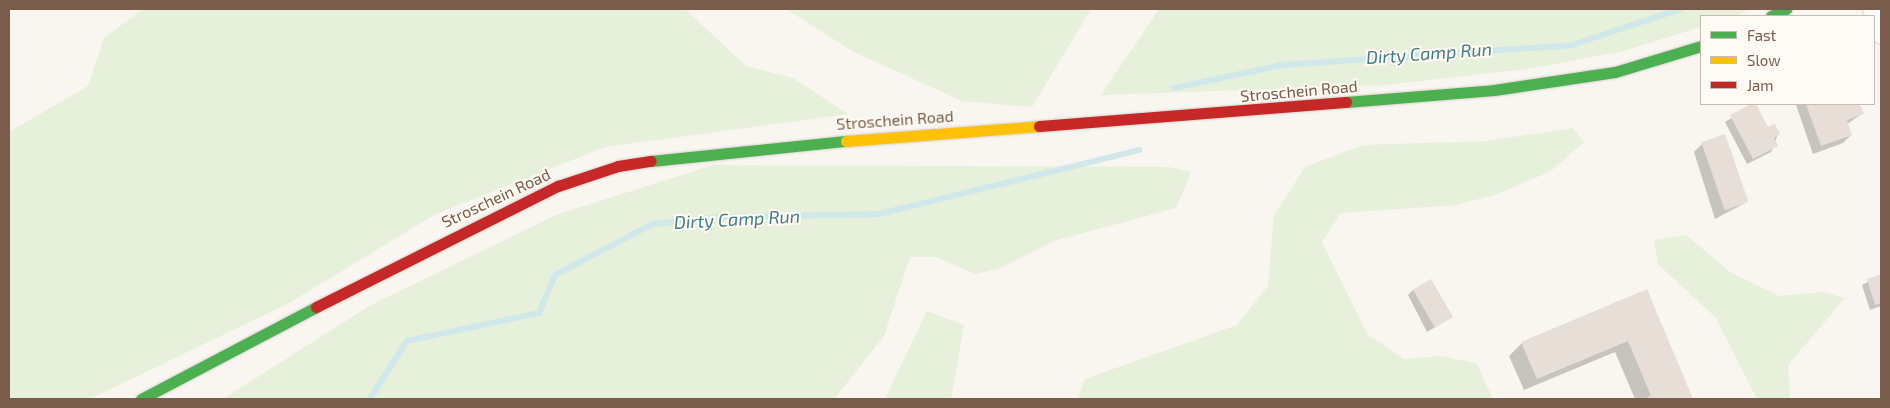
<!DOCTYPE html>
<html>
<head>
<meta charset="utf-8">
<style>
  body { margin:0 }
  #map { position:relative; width:1890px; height:408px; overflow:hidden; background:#f9f5f0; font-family:"Exo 2",sans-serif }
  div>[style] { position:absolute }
  .green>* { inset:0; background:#e7f0db }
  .shadow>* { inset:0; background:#0003 }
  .stream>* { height:5.5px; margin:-2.75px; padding:0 2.75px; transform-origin:2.75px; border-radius:2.75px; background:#d0e8ea }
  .building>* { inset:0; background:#e6ded7; transform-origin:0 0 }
  .roads { filter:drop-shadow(0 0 1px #d7d1cb) drop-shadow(0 0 1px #d7d1cb) }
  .street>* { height:16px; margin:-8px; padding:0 8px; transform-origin:8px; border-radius:8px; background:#fefefd }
  .fast>* { height:11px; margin:-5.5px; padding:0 5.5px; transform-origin:5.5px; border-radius:5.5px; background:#4caf50 }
  .slow>* { height:11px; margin:-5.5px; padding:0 5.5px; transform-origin:5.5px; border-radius:5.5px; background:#ffc107 }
  .jam>* { height:11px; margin:-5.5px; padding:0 5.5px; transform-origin:5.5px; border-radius:5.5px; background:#c62828 }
  span { translate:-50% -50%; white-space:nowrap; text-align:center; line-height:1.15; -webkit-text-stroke:4px #fffaf3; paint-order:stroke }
  .street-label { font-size:16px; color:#7a5c4d }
  .water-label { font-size:18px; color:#437c86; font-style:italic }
  .frame { position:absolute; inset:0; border:10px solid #7a5c4d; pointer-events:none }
  .legend { position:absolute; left:1700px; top:15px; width:175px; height:90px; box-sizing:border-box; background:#fffaf3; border:1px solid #cabbb1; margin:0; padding:6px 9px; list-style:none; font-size:15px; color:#7a5c4d }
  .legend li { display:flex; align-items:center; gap:10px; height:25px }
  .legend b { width:25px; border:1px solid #cabbb1 }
</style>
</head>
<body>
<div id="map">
  <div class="green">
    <i style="clip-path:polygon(143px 9px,685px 9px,746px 66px,793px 78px,848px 114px,605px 147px,436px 214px,289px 303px,90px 399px,9px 399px,9px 132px,88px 86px,104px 38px)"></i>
    <i style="clip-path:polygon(786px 9px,1091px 9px,1032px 107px,962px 101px,854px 52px)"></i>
    <i style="clip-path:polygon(1159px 9px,1750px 9px,1736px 16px,1701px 16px,1701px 27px,1623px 51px,1534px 68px,1386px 85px,1101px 95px)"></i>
    <i style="clip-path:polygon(1573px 128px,1584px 142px,1551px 171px,1498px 194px,1456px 205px,1341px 213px,1322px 242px,1367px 334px,1404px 359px,1442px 356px,1477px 364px,1493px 399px,1078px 399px,1085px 379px,1237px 325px,1268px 286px,1274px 216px,1305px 167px,1363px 145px,1485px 141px)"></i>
    <i style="clip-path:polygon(713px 165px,1169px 167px,1191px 172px,1176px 208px,1054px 241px,998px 269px,975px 274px,936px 257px,910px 257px,884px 336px,834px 399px,223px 399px,371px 305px,556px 215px)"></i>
    <i style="clip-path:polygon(1686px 235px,1730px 272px,1779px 296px,1822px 292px,1845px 298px,1788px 365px,1790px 399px,1757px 399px,1716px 318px,1658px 264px,1654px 240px)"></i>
    <i style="clip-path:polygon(927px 311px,964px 325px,951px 399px,885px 399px)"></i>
  </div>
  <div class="shadow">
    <i style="clip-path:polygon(1755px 104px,1768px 129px,1778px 134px,1771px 152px,1747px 164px,1725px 122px)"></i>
    <i style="clip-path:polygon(1859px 104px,1862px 114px,1847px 124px,1851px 135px,1843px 143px,1813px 154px,1796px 105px)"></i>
    <i style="clip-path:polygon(1702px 144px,1747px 202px,1715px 219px,1694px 152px)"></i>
    <i style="clip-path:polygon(1881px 275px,1881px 306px,1870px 310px,1862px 285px)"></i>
    <i style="clip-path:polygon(1413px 290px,1452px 317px,1427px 332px,1408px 295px)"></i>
    <i style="clip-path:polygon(1646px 291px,1692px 399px,1635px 399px,1615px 352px,1524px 390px,1509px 356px,1522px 343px)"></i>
  </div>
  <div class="stream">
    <i style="left:1174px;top:88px;width:110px;rotate:-12deg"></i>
    <i style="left:1282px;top:65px;width:291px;rotate:-3.9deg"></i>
    <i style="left:1572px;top:45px;width:115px;rotate:-18.3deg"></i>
    <i style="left:370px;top:399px;width:69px;rotate:-57.5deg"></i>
    <i style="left:407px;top:341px;width:135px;rotate:-12deg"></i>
    <i style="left:539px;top:313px;width:41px;rotate:-67.2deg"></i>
    <i style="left:555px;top:275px;width:110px;rotate:-27.5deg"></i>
    <i style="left:653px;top:224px;width:67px;rotate:-6deg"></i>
    <i style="left:720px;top:217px;width:159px;rotate:-1.1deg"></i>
    <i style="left:879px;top:214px;width:268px;rotate:-13.8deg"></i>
  </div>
  <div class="building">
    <i style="clip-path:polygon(1751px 104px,1756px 104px,1768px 127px,1775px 124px,1780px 134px,1774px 138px,1778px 146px,1753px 159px,1730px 115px)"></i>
    <i style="clip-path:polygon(1806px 104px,1860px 104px,1864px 114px,1847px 120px,1852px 135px,1821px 146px)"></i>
    <i style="left:1725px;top:134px;width:72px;height:25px;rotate:71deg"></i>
    <i style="clip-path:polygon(1881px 274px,1881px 303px,1875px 305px,1867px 279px)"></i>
    <i style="left:1431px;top:279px;width:44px;height:21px;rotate:60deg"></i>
    <i style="clip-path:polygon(1647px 289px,1693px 399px,1643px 399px,1651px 396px,1628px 341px,1537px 379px,1521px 342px)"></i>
  </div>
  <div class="roads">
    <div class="street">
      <i style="left:1871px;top:9px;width:28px;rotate:69deg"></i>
    </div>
    <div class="fast">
      <i style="left:1771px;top:16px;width:17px;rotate:-25deg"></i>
      <i style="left:1346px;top:102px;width:148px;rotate:-4.6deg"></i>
      <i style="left:1494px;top:90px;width:122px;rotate:-8.5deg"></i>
      <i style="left:1615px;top:72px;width:90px;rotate:-16.8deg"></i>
      <i style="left:651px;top:161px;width:196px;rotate:-5.9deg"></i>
      <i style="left:141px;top:399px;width:198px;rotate:-27.7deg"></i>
    </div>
    <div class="slow">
      <i style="left:846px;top:141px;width:194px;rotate:-4.4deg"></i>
    </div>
    <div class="jam">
      <i style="left:1039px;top:126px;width:308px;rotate:-4.5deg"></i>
      <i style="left:316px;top:307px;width:271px;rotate:-26.6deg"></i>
      <i style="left:558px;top:186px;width:63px;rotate:-18.4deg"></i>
      <i style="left:618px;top:166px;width:33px;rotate:-9deg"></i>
    </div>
  </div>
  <div class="street-label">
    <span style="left:1299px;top:91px;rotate:-5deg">Stroschein Road</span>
    <span style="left:895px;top:120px;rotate:-4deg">Stroschein Road</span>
    <span style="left:496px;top:198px;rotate:-25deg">Stroschein Road</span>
  </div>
  <div class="water-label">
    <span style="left:1429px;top:53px;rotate:-4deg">Dirty Camp Run</span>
    <span style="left:737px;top:219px;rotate:-3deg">Dirty Camp Run</span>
  </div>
  <div class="frame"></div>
  <ul class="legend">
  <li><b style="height:6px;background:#4caf50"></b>Fast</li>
  <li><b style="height:6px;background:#ffc107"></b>Slow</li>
  <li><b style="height:6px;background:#c62828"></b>Jam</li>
  </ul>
</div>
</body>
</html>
